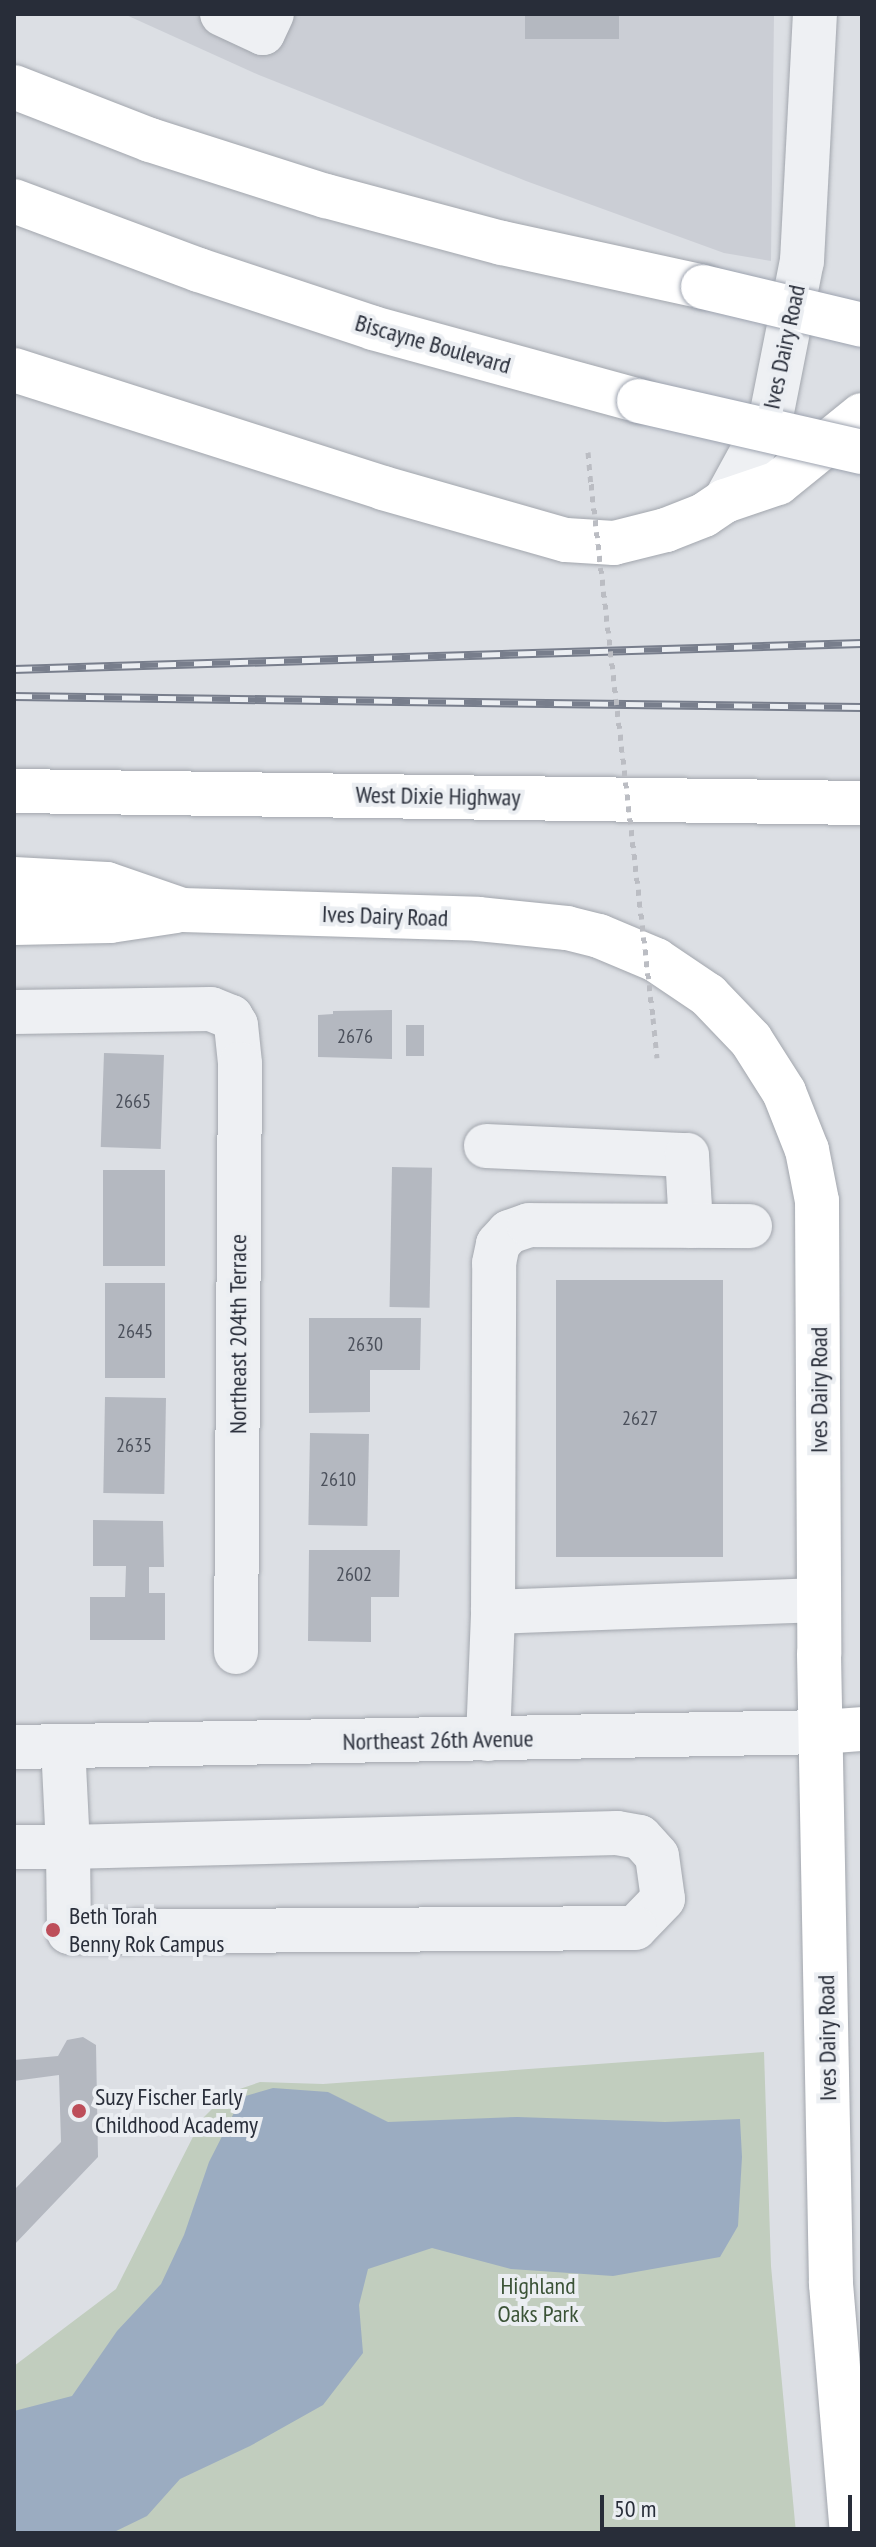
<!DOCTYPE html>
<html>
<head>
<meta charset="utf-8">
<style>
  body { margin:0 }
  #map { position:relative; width:876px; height:2547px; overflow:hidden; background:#dcdfe4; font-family:"PT Sans Narrow",sans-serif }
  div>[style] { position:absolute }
  .built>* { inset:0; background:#cbced5 }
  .green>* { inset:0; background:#c1cdbe }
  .water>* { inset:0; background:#9bacc1 }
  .building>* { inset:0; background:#b4b8c0; transform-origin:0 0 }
  .path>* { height:5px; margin-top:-2.5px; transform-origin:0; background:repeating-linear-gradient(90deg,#bbbdc3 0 6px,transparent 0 12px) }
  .roads { filter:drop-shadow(0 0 2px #a2a6ad) drop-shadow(0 0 2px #a2a6ad) }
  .minor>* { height:44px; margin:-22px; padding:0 22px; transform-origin:22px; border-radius:22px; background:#eef0f3 }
  .major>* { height:44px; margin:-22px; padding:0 22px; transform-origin:22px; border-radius:22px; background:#fff }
  .rail>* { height:9px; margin-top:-4.5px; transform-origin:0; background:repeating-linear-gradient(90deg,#ebeef2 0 18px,#787e8c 0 36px); box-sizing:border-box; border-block:2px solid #787e8c }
  .path-bridge>* { height:5px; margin-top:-2.5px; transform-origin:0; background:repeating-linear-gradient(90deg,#bbbdc3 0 6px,transparent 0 12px) }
  .bridges { filter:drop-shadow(0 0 2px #9da3af) drop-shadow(0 0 2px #9da3af) }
  .major-bridge>* { height:44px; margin:-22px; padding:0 22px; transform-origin:22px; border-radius:22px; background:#fff }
  .dots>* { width:22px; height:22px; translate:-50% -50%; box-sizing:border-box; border:4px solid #ebeef2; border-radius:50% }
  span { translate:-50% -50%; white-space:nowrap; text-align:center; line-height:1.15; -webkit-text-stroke:8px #ebeef2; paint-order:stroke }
  .number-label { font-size:20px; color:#4b505b }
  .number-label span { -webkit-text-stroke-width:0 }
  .street-label { font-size:24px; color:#282d39 }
  .poi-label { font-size:24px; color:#282d39 }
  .left { translate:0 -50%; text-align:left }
  .park-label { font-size:24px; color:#3b5337 }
  .frame { position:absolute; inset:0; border:16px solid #282d39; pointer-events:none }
  .scale { position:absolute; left:600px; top:2495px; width:252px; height:36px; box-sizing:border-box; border:4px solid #282d39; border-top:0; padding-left:10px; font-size:24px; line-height:28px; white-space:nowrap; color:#282d39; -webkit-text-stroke:6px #ebeef2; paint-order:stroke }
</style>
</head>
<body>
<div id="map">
  <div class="built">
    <i style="clip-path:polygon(124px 14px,774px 14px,771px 261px,724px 253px,526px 181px,259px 75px)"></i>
  </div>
  <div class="green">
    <i style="clip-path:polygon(764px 2052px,771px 2266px,796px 2533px,14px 2533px,14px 2366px,116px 2289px,202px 2119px,228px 2093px,260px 2082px,323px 2084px)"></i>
  </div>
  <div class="water">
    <i style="clip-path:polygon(273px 2088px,328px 2092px,388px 2122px,517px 2117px,665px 2122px,740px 2119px,742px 2157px,738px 2226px,720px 2257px,613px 2276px,511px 2269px,432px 2248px,368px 2269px,359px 2305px,363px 2353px,323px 2405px,250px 2446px,180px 2479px,147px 2516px,112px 2533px,14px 2533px,14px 2411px,72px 2396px,117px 2331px,161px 2284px,184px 2235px,209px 2162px,242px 2097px)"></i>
  </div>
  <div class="building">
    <i style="left:525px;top:14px;width:94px;height:25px"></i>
    <i style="clip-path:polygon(392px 1010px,392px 1059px,318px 1057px,318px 1015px,333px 1014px,333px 1011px)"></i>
    <i style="left:406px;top:1025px;width:18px;height:31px"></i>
    <i style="left:104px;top:1053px;width:60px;height:94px;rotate:2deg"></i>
    <i style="left:392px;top:1167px;width:40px;height:140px;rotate:1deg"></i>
    <i style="left:103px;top:1170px;width:62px;height:96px"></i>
    <i style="left:556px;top:1280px;width:167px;height:277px"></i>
    <i style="left:165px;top:1283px;width:95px;height:60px;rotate:90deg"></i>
    <i style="clip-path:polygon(309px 1318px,421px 1318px,420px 1370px,370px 1370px,370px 1412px,309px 1413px)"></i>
    <i style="left:105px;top:1397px;width:61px;height:96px;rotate:1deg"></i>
    <i style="left:310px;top:1433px;width:59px;height:92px;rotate:1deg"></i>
    <i style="clip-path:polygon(93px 1520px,163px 1521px,164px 1567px,149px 1567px,149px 1593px,165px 1593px,165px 1640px,90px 1640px,90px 1597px,125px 1597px,126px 1566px,93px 1566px)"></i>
    <i style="clip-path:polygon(309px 1550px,400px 1550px,399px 1597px,371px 1597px,371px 1642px,308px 1641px)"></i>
    <i style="clip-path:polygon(83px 2037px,96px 2045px,98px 2157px,14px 2245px,14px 2190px,61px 2142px,59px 2075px,14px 2081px,14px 2060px,58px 2056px,67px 2040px)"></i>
  </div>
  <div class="path">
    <i style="left:588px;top:452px;width:32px;rotate:85deg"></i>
    <i style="left:653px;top:1018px;width:40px;rotate:84.3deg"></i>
  </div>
  <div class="roads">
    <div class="minor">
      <i style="left:222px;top:14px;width:45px;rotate:24.9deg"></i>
      <i style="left:263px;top:33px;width:21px;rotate:-65deg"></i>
      <i style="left:725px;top:501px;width:96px;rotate:-61.3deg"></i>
      <i style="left:771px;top:417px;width:159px;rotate:-78.8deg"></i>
      <i style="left:802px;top:261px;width:247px;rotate:-87deg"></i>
      <i style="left:14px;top:1012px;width:197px;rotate:-0.9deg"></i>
      <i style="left:211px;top:1009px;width:22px;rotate:22deg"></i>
      <i style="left:231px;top:1017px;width:9px;rotate:58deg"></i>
      <i style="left:236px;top:1025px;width:39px;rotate:84deg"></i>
      <i style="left:240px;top:1064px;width:588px;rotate:90.39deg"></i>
      <i style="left:486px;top:1146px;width:201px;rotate:2.6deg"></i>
      <i style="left:687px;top:1155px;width:71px;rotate:86.8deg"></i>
      <i style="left:493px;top:1612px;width:326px;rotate:-2.1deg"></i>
      <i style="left:488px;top:1739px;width:127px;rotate:-87.7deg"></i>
      <i style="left:493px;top:1612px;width:349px;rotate:-89.8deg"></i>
      <i style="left:494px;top:1263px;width:19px;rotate:-78deg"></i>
      <i style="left:498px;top:1244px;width:16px;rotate:-47deg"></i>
      <i style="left:509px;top:1232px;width:21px;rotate:-19deg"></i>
      <i style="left:529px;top:1225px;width:221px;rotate:0.3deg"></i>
      <i style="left:14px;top:1747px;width:808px;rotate:-1.06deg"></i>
      <i style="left:14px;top:1847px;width:54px"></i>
      <i style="left:68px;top:1847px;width:549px;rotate:-1.46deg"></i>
      <i style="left:617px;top:1833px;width:23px;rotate:10deg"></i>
      <i style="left:640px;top:1837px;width:25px;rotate:48deg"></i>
      <i style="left:657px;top:1856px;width:43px;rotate:82.1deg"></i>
      <i style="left:663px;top:1899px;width:40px;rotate:134deg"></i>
      <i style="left:635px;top:1928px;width:566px;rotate:179.6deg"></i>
      <i style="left:69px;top:1932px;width:85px;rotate:-90.7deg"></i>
      <i style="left:68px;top:1847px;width:101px;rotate:-92.8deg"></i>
    </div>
    <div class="major">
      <i style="left:14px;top:87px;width:146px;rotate:21.3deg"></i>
      <i style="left:150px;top:140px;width:185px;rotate:17.7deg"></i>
      <i style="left:326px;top:196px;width:182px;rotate:15deg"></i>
      <i style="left:502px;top:243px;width:206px;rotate:12.3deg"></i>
      <i style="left:14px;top:201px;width:197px;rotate:20.5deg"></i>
      <i style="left:199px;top:270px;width:183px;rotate:18.4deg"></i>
      <i style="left:373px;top:328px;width:276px;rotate:15.3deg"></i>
      <i style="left:14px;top:370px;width:387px;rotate:17.7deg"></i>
      <i style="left:383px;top:488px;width:190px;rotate:15.9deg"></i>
      <i style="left:566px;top:540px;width:48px;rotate:3.6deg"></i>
      <i style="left:614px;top:543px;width:54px;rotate:-14deg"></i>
      <i style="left:666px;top:530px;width:41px;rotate:-21.5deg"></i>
      <i style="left:704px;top:515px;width:25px;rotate:-34deg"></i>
      <i style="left:725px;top:501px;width:56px;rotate:-18.8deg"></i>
      <i style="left:778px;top:483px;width:108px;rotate:-39deg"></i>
      <i style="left:14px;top:791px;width:848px;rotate:0.81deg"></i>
      <i style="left:14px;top:879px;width:93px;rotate:3.1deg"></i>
      <i style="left:107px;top:884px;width:79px;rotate:19.1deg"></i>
      <i style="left:182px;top:910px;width:296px;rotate:1.7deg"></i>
      <i style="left:478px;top:919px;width:89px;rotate:5.8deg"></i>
      <i style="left:567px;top:928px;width:33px;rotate:14deg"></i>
      <i style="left:599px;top:936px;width:62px;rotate:22.8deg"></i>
      <i style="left:656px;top:960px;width:63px;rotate:33.9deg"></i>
      <i style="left:708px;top:995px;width:62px;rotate:46.3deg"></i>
      <i style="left:751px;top:1040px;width:62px;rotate:57.6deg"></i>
      <i style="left:784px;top:1092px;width:62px;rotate:68.4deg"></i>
      <i style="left:807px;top:1150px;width:52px;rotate:78.9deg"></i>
      <i style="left:817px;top:1201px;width:453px;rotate:89.7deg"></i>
      <i style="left:819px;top:1654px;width:630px;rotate:88.91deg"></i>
      <i style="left:831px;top:2284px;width:250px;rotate:85.2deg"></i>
      <i style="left:14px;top:923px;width:96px;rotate:-1.2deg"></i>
      <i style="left:110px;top:921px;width:67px;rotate:-8.6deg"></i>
      <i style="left:822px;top:1732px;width:40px;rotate:-4.3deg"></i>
    </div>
  </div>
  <div class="rail">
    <i style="left:14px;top:669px;width:848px;rotate:-1.76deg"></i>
    <i style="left:14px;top:696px;width:848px;rotate:0.74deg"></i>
  </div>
  <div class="path-bridge">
    <i style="left:591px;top:484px;width:538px;rotate:83.38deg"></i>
  </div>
  <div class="bridges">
    <div class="major-bridge">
      <i style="left:703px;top:287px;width:163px;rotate:13.4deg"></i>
      <i style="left:639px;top:401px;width:229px;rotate:12.9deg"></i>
    </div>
  </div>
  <div class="dots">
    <i style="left:53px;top:1930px;background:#bd4e5a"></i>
    <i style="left:79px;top:2111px;background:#bd4e5a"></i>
  </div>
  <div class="number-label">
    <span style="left:355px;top:1036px">2676</span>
    <span style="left:133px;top:1101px">2665</span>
    <span style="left:135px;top:1331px">2645</span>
    <span style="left:365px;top:1344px">2630</span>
    <span style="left:640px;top:1418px">2627</span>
    <span style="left:134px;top:1445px">2635</span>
    <span style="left:338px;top:1479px">2610</span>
    <span style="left:354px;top:1574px">2602</span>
  </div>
  <div class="street-label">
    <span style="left:433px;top:344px;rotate:16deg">Biscayne Boulevard</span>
    <span style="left:784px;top:347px;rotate:-78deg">Ives Dairy Road</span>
    <span style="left:438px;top:796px;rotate:1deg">West Dixie Highway</span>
    <span style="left:385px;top:916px;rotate:2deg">Ives Dairy Road</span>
    <span style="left:238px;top:1334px;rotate:-90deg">Northeast 204th Terrace</span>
    <span style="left:819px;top:1390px;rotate:-90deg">Ives Dairy Road</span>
    <span style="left:438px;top:1740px;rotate:-1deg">Northeast 26th Avenue</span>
    <span style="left:827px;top:2038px;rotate:-91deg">Ives Dairy Road</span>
  </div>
  <div class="poi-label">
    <span class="left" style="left:69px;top:1930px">Beth Torah<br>Benny Rok Campus</span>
    <span class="left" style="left:95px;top:2111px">Suzy Fischer Early<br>Childhood Academy</span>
  </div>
  <div class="park-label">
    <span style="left:538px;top:2300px">Highland<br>Oaks Park</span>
  </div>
  <div class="frame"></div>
  <div class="scale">50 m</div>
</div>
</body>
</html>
